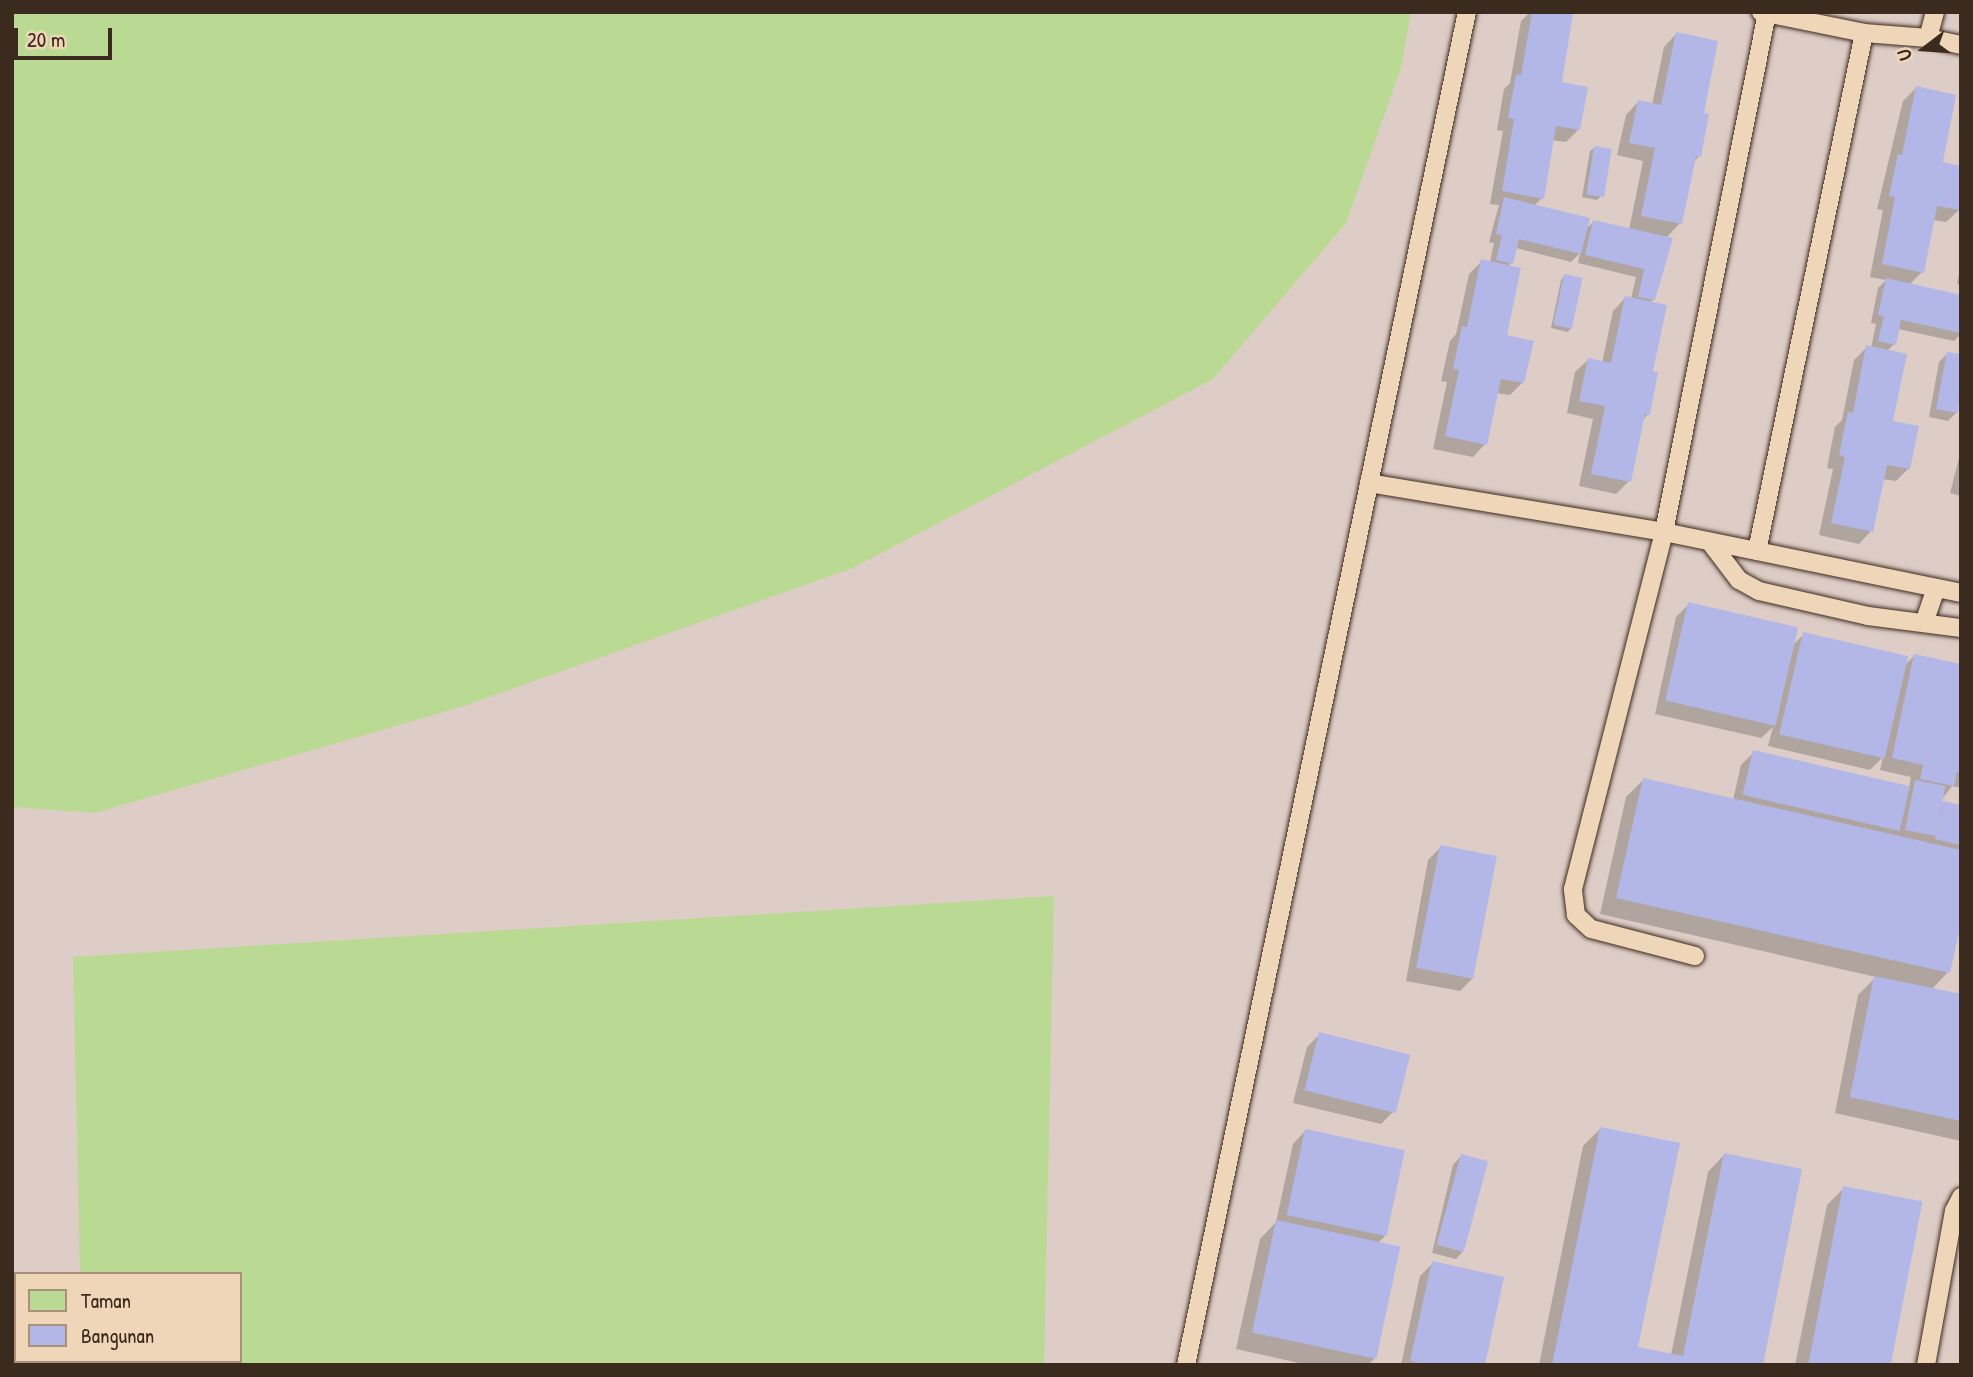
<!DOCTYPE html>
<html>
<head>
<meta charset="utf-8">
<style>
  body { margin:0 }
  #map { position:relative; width:1973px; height:1377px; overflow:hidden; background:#ddcdc6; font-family:"Patrick Hand",sans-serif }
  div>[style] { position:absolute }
  .green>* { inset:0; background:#bada93 }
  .shadow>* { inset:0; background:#0003 }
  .building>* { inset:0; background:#b2b7e8; transform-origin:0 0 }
  .roads { filter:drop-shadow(0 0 2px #3b2a1e) drop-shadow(0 0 2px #3b2a1e) }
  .service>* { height:18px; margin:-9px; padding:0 9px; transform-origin:9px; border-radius:9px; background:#f0d6b8 }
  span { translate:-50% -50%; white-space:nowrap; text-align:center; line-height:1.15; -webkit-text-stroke:6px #f0d6b8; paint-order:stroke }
  .frame { position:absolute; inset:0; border:14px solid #3b2a1e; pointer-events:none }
  .legend { position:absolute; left:14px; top:1272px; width:228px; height:91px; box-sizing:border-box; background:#f0d6b8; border:2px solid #a8917a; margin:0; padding:9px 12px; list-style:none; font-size:21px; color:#3b2a1e }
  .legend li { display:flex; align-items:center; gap:14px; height:35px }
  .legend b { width:35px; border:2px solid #a8917a }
  .north { position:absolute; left:1889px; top:14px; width:70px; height:70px; -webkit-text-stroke:5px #f0d6b8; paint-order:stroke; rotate:253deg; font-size:19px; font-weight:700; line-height:28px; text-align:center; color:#3b2a1e }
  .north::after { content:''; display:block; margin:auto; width:24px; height:32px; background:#3b2a1e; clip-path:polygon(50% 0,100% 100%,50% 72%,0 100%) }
  .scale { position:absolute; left:14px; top:28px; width:98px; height:32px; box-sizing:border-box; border:4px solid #3b2a1e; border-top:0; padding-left:9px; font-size:21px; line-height:24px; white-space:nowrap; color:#3b2a1e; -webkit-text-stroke:5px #f0d6b8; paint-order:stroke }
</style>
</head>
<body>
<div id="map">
  <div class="green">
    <i style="clip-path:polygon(12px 12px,1411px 12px,1401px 68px,1346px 223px,1213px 379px,853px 568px,461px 707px,95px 813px,12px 807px)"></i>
    <i style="clip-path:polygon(1054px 896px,1044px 1365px,82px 1365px,82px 1361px,240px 1361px,240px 1274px,80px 1274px,73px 957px)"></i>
  </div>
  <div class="shadow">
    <i style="clip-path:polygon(1530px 12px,1571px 16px,1560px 84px,1579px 129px,1566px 142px,1552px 140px,1542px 198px,1534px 206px,1585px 230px,1594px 221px,1629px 230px,1643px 161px,1617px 155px,1626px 115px,1638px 102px,1652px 105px,1664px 47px,1676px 34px,1701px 115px,1699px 156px,1693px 163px,1680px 223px,1666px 238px,1653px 300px,1650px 303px,1648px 414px,1642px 421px,1629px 481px,1616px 494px,1579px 486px,1593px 419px,1567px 413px,1575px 372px,1588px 360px,1602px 363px,1613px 311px,1625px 298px,1631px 299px,1636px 277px,1578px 263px,1580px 253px,1571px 262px,1516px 248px,1509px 267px,1505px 337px,1523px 382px,1510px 395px,1496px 393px,1485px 444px,1473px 457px,1433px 449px,1447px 382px,1441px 381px,1450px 341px,1456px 334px,1469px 274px,1482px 261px,1490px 262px,1494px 243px,1489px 242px,1499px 205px,1490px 204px,1503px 131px,1497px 130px,1504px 89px,1510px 83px,1521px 21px)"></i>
    <i style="clip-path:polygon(1916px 88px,1941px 163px,1961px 168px,1961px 200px,1959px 210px,1946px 222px,1932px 220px,1922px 272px,1909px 285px,1961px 296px,1961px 334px,1954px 341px,1898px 329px,1894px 344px,1887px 351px,1891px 423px,1908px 469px,1896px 481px,1882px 479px,1871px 531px,1859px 544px,1819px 535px,1833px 469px,1827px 468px,1835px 427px,1842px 420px,1854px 360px,1867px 347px,1871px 348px,1876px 324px,1871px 323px,1878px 288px,1886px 280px,1870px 277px,1883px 210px,1877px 209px,1903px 101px)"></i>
    <i style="clip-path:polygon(1594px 148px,1600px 197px,1597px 200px,1582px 197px,1590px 151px)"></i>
    <i style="clip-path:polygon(1961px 264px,1961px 285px,1957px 284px)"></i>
    <i style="clip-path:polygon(1564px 276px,1571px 328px,1568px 332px,1551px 328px,1561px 280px)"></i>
    <i style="clip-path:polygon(1947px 354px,1961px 356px,1961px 391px,1957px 412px,1948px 421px,1929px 417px,1939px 362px)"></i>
    <i style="clip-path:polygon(1961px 450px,1961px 496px,1950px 493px)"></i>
    <i style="clip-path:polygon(1689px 604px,1791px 647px,1804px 634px,1904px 666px,1915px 655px,1961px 666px,1961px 788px,1952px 786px,1940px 802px,1961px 807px,1961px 848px,1957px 851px,1948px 972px,1931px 990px,1961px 996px,1961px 1141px,1835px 1113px,1858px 995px,1876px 977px,1600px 914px,1626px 797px,1643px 780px,1733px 800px,1741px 765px,1754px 752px,1909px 788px,1911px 777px,1880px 770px,1883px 757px,1870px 770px,1768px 746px,1773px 727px,1761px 738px,1655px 714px,1676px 617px)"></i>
    <i style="clip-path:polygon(1441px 847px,1473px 978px,1460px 991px,1406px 981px,1428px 860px)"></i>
    <i style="clip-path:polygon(1320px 1034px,1394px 1111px,1381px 1124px,1293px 1103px,1307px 1047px)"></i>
    <i style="clip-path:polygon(1600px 1129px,1636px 1348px,1671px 1355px,1708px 1172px,1724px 1155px,1761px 1365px,1539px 1365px,1583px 1146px)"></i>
    <i style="clip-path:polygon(1305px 1131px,1402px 1152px,1385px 1236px,1377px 1244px,1374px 1359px,1368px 1365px,1308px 1365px,1236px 1349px,1260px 1239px,1276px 1222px,1293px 1144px)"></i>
    <i style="clip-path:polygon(1461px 1156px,1464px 1250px,1456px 1259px,1432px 1253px,1453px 1165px)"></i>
    <i style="clip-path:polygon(1844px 1188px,1887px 1365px,1795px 1365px,1827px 1205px)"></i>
    <i style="clip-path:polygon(1433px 1263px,1483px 1365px,1401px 1365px,1420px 1276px)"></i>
  </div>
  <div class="building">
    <i style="clip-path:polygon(1532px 12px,1573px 14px,1562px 82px,1588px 87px,1580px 130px,1556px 126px,1544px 199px,1502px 191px,1514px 119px,1508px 118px,1516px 75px,1521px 75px)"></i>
    <i style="clip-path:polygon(1676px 32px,1718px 41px,1704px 113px,1709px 114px,1701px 157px,1696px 156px,1682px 224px,1641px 216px,1655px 148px,1629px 143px,1638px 100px,1661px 105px)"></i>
    <i style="clip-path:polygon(1916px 86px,1956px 95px,1943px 162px,1961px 166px,1960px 210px,1937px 206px,1924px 273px,1882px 264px,1895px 197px,1889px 196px,1898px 154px,1902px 155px)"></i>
    <i style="left:1594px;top:146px;width:18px;height:49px;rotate:9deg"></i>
    <i style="clip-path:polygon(1504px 197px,1590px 218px,1581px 254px,1519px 239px,1513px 264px,1496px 260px,1502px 235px,1496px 234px)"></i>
    <i style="clip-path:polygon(1593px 220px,1673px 238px,1655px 300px,1638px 297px,1644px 269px,1585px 255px)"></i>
    <i style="clip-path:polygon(1481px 259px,1521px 268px,1507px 335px,1534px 341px,1524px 383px,1501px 379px,1487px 445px,1445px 436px,1459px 370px,1453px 369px,1462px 326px,1467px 327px)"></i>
    <i style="left:1564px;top:274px;width:19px;height:52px;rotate:12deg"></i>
    <i style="clip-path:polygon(1886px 278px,1961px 295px,1961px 333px,1901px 320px,1896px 345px,1878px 341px,1884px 316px,1878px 315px)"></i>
    <i style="clip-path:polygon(1625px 296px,1667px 305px,1653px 371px,1658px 372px,1650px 415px,1645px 414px,1631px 482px,1591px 474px,1605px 406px,1579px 401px,1588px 358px,1611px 363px)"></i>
    <i style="clip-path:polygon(1866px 345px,1907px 354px,1893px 421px,1919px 426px,1910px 469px,1887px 465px,1873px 532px,1831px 523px,1845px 457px,1839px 455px,1848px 412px,1853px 413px)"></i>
    <i style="clip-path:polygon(1947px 352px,1961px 354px,1958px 413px,1936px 409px)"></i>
    <i style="left:1688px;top:602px;width:113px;height:101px;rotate:13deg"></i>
    <i style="left:1803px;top:632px;width:108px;height:105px;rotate:13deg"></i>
    <i style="clip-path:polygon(1914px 654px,1961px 664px,1961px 773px,1957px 772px,1954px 786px,1920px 779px,1923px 765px,1892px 758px)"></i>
    <i style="left:1753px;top:750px;width:161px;height:46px;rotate:13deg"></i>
    <i style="clip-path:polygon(1643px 778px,1961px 850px,1961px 923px,1950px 973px,1616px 898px)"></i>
    <i style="left:1915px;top:780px;width:31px;height:51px;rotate:11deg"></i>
    <i style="clip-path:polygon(1943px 801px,1961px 805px,1961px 845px,1935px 839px)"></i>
    <i style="left:1440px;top:845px;width:58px;height:125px;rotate:11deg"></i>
    <i style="clip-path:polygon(1874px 976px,1961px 994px,1961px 1121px,1850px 1097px)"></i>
    <i style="left:1319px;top:1032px;width:94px;height:60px;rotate:14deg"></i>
    <i style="clip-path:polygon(1600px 1127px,1680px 1143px,1638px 1347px,1683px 1356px,1724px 1153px,1802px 1169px,1763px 1365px,1552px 1365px)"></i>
    <i style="left:1305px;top:1129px;width:102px;height:88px;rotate:12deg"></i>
    <i style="left:1461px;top:1154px;width:28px;height:94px;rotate:15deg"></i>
    <i style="left:1843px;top:1186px;width:81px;height:182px;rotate:11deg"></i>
    <i style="left:1276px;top:1220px;width:127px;height:115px;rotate:12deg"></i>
    <i style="clip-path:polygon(1432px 1261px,1504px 1277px,1485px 1365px,1427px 1365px,1410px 1361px)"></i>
  </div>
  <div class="roads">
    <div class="service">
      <i style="left:1761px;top:12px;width:105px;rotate:11.5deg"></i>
      <i style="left:1864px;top:33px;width:64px;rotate:4.5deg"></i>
      <i style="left:1928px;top:38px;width:34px;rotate:12deg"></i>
      <i style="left:1928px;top:38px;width:27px;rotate:-75deg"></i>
      <i style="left:1369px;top:483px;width:299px;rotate:9.4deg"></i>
      <i style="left:1664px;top:532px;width:303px;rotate:11.6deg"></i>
      <i style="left:1710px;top:542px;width:48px;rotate:52.7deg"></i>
      <i style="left:1739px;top:580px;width:23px;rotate:29deg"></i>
      <i style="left:1759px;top:591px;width:112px;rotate:12.9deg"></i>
      <i style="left:1868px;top:616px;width:94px;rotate:7.4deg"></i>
      <i style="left:1757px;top:551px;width:529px;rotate:-78.33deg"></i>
      <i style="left:1924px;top:623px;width:37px;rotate:-71deg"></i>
      <i style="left:1695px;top:956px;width:107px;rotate:-165.4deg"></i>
      <i style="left:1591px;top:929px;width:21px;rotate:-137deg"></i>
      <i style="left:1576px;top:915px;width:26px;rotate:-97deg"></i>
      <i style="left:1573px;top:889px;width:368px;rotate:-75.7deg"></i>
      <i style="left:1664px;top:532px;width:529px;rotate:-78.78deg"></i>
      <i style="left:1186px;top:1365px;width:1382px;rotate:-78.27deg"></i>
      <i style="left:1926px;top:1365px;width:157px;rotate:-79.7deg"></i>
      <i style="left:1954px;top:1211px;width:16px;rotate:-63deg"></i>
    </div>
  </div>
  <div class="frame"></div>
  <ul class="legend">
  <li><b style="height:19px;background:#bada93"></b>Taman</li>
  <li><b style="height:19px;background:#b2b7e8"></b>Bangunan</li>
  </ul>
  <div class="north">U</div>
  <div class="scale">20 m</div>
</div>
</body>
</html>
